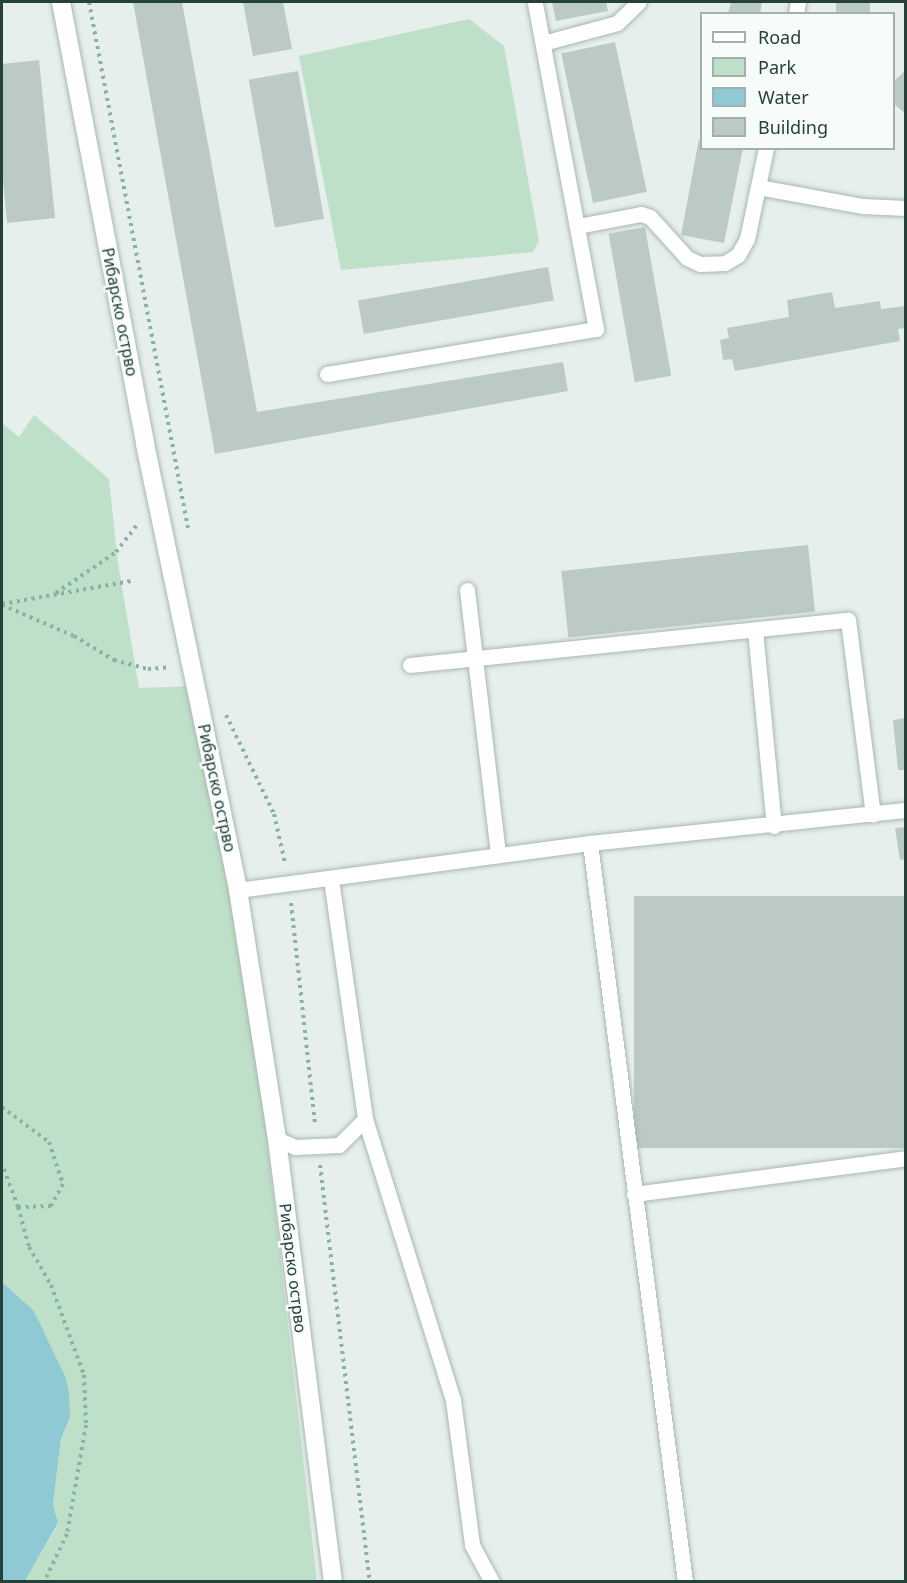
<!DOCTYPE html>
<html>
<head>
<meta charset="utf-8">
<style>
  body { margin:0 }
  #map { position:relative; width:907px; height:1583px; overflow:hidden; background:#e6efeb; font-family:"Noto Sans",sans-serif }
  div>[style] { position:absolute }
  .green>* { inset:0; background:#bfe0c8 }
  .water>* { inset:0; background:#8ec9d4 }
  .building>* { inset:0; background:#bbcac4; transform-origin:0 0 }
  .path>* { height:4px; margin-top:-2px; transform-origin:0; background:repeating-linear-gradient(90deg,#86b3a5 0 3px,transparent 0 7.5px) }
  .roads { filter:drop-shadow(0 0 2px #a8b8b2) drop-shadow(0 0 2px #a8b8b2) }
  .lane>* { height:15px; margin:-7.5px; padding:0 7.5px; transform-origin:7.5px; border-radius:7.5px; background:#fff }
  .street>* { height:18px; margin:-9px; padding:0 9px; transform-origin:9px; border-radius:9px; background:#fff }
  span { translate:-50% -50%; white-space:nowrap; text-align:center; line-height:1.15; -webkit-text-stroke:5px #f7fbf9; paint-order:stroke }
  .street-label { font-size:16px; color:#24423a }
  .frame { position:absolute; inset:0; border:3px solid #24423a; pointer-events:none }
  .legend { position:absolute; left:700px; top:12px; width:195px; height:138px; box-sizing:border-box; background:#f7fbf9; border:2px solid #a3b1ad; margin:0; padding:8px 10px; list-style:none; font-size:18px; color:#24423a }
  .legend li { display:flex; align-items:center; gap:12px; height:30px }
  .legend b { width:30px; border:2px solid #a3b1ad }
</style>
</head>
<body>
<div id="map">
  <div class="green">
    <i style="clip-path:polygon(469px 19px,504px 46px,539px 241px,533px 252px,341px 270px,299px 56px)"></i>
    <i style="clip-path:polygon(34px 415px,109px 479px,118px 563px,139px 688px,195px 686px,223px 824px,260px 1078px,317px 1581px,25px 1581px,58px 1524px,53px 1504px,61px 1439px,70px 1417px,66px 1378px,34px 1311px,2px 1282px,2px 423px,19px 437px)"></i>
  </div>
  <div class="water">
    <i style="clip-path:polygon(2px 1282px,34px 1311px,66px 1378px,69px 1394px,70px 1417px,61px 1439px,53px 1504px,58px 1523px,25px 1581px,2px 1581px)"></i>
  </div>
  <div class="building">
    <i style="clip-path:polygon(133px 2px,182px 2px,257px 412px,563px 362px,568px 391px,215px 454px)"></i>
    <i style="clip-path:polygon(243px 2px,283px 2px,292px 49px,253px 56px)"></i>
    <i style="clip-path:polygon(552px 2px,606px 2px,608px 11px,556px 21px)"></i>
    <i style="clip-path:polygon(731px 2px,762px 2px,760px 14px,728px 14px)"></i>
    <i style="left:836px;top:2px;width:34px;height:12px"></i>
    <i style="left:615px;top:42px;width:153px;height:55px;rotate:78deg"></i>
    <i style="clip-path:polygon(39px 60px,55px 218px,7px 223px,2px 169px,2px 64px)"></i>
    <i style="clip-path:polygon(906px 70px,906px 114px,894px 104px,894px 81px)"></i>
    <i style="left:298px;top:71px;width:150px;height:50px;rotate:80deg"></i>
    <i style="clip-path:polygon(699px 139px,702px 148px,743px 148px,724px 243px,681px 235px)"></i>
    <i style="left:645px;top:227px;width:151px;height:37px;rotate:80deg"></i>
    <i style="left:548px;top:267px;width:34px;height:193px;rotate:80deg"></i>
    <i style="clip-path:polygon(832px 292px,835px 308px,880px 301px,881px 309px,906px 306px,906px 328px,898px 329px,900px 341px,735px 371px,732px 359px,723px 360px,720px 340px,729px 338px,727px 328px,789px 317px,787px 300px)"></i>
    <i style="left:808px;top:545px;width:67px;height:248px;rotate:84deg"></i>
    <i style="clip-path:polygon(906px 718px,906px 770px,898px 770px,893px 720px)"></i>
    <i style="clip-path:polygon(906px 827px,906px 859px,900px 860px,895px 828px)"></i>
    <i style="left:906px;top:896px;width:252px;height:272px;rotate:90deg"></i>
  </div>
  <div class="path">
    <i style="left:89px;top:2px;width:535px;rotate:79.34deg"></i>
    <i style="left:56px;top:593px;width:73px;rotate:-34.3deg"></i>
    <i style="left:116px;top:552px;width:37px;rotate:-52deg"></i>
    <i style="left:2px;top:604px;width:131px;rotate:-10.1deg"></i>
    <i style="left:2px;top:605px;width:78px;rotate:23.3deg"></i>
    <i style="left:74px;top:636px;width:47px;rotate:31deg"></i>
    <i style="left:114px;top:660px;width:35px;rotate:15deg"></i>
    <i style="left:148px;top:669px;width:21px;rotate:-5deg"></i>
    <i style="left:226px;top:715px;width:110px;rotate:64.1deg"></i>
    <i style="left:274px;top:814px;width:50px;rotate:77.3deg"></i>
    <i style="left:291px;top:903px;width:223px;rotate:83.8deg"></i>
    <i style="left:2px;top:1107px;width:59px;rotate:36.7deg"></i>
    <i style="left:49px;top:1142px;width:44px;rotate:71.6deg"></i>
    <i style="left:63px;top:1184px;width:25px;rotate:119deg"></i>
    <i style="left:51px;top:1206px;width:33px;rotate:178deg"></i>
    <i style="left:18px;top:1207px;width:46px;rotate:-110.4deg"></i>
    <i style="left:320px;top:1165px;width:420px;rotate:83.2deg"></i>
    <i style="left:18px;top:1207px;width:41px;rotate:74.6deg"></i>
    <i style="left:29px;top:1247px;width:44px;rotate:59.9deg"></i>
    <i style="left:51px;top:1285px;width:96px;rotate:69.9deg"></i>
    <i style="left:84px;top:1375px;width:50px;rotate:87.7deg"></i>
    <i style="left:86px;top:1425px;width:111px;rotate:99.9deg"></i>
    <i style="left:67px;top:1534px;width:53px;rotate:115.6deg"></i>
  </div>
  <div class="roads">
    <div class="lane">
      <i style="left:796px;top:14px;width:12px;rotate:-81deg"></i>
      <i style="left:543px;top:43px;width:77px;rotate:-15.1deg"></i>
      <i style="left:617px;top:23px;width:30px;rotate:-44deg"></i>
      <i style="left:758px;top:187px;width:107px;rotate:10.3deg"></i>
      <i style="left:863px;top:206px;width:43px;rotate:2.7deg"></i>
      <i style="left:578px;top:226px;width:64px;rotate:-10.8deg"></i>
      <i style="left:641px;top:214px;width:9px;rotate:18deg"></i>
      <i style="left:650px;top:217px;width:55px;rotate:47.9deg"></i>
      <i style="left:687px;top:258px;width:14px;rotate:25deg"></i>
      <i style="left:700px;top:264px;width:25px;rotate:-2deg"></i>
      <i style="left:725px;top:263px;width:15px;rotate:-32deg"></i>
      <i style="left:738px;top:255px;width:18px;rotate:-61deg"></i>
      <i style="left:747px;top:239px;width:93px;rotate:-78.2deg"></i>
      <i style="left:327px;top:374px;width:273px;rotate:-9.5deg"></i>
      <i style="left:596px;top:329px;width:333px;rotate:-100.6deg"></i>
      <i style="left:467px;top:590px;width:267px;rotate:83.3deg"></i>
      <i style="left:755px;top:630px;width:197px;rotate:84.5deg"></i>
      <i style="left:410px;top:665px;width:440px;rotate:-5.9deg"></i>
      <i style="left:848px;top:620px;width:196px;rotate:82.7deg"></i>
      <i style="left:590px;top:843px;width:745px;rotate:82.67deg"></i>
      <i style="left:331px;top:879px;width:242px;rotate:81.9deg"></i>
      <i style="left:365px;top:1119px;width:294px;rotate:72.6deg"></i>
      <i style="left:453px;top:1400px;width:146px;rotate:82.5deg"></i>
      <i style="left:472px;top:1545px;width:42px;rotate:61.6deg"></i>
      <i style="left:238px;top:890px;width:355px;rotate:-7.6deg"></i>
      <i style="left:590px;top:843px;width:318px;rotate:-6deg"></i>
      <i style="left:277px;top:1139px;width:20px;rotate:24deg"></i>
      <i style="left:295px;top:1147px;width:44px;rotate:-2.6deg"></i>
      <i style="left:339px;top:1145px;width:37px;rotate:-45deg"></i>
      <i style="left:634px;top:1194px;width:274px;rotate:-7.5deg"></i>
    </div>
    <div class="street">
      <i style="left:61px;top:2px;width:450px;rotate:79.2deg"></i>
      <i style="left:145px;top:444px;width:456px;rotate:78.2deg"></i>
      <i style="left:238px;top:890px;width:252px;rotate:81.1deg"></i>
      <i style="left:277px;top:1139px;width:447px;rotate:82.8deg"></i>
    </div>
  </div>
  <div class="street-label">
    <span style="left:120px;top:312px;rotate:79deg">Рибарско острво</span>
    <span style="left:217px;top:788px;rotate:78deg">Рибарско острво</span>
    <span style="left:293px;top:1268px;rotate:83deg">Рибарско острво</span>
  </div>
  <div class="frame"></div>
  <ul class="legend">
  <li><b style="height:8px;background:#fff"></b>Road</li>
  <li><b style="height:16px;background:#bfe0c8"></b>Park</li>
  <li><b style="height:16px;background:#8ec9d4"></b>Water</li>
  <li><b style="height:16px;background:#bbcac4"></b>Building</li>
  </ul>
</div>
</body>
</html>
